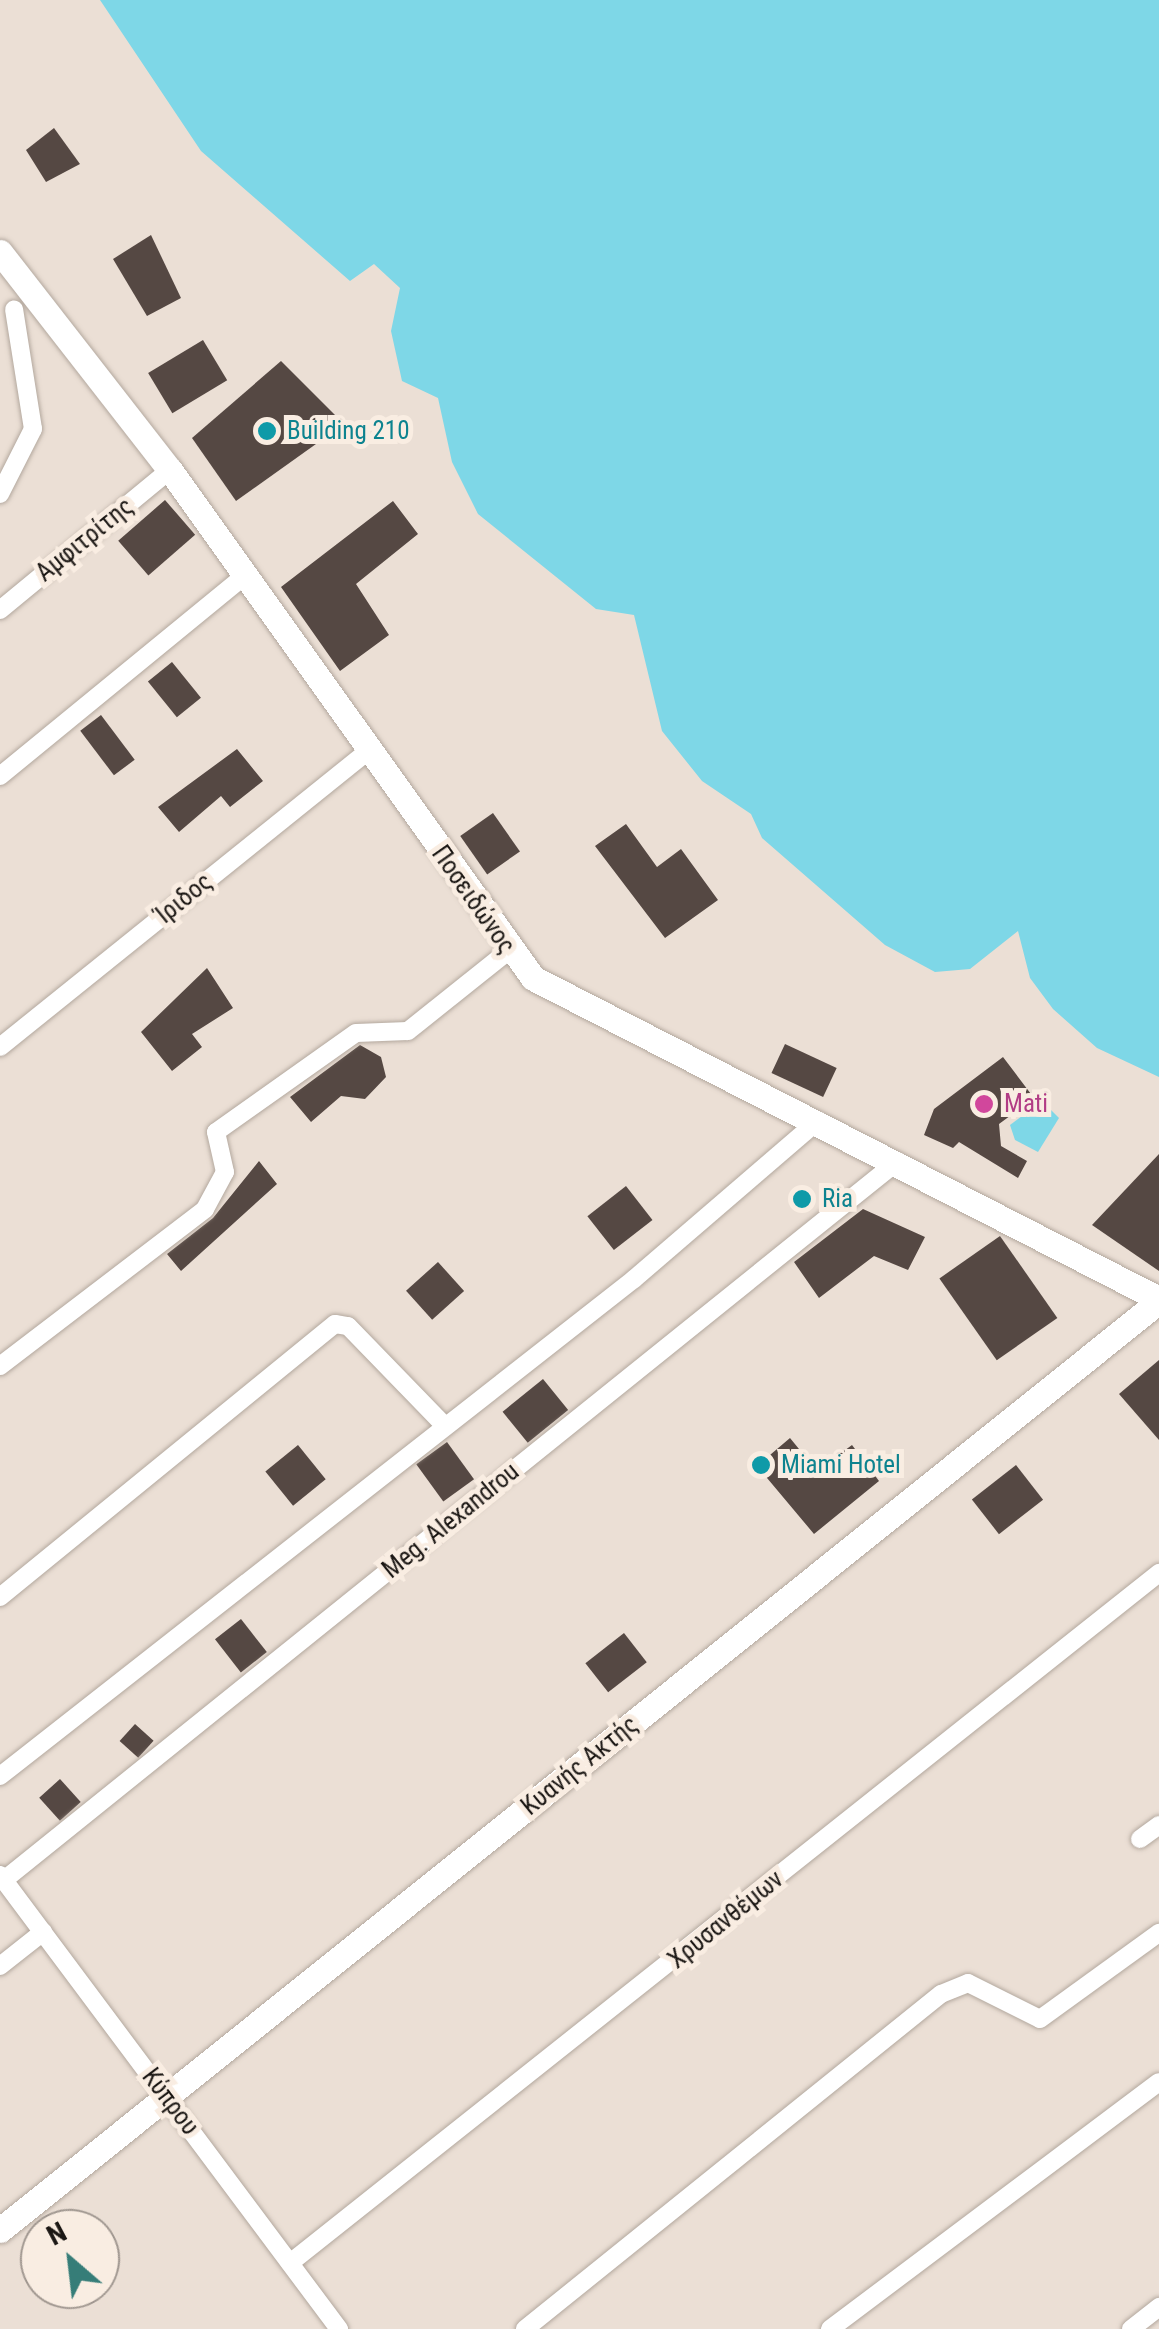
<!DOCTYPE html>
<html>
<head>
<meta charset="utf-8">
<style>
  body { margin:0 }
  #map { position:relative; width:1159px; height:2329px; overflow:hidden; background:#ebdfd5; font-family:"Roboto Condensed",sans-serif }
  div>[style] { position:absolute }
  .water>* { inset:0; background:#7ed7e7 }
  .building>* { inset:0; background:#554843; transform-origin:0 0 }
  .roads { filter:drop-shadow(0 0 2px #b3a89e) drop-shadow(0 0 2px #b3a89e) }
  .street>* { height:18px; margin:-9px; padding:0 9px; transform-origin:9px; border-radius:9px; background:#fff }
  .secondary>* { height:25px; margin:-12.5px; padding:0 12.5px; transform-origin:12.5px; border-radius:12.5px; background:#fff }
  .dots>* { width:28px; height:28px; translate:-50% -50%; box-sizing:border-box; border:5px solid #f9ede2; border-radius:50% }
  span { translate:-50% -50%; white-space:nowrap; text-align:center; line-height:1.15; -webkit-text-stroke:10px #f9ede2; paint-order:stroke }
  .culture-label { font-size:25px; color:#0d838f }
  .left { translate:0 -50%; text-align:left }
  .street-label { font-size:25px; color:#1b1714 }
  .hotel-label { font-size:25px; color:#b23c85 }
  .north { position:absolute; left:20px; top:2209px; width:100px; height:100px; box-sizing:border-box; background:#f9ede2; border:2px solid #a09790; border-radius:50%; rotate:332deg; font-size:28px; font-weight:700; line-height:40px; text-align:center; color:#1b1714 }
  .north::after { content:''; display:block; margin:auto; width:35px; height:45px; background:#367d78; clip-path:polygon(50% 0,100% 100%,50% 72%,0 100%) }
</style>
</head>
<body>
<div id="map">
  <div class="water">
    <i style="clip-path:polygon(100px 0,1159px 0,1159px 1077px,1097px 1048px,1053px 1009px,1030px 978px,1018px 931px,970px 969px,935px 972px,885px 945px,762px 838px,751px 814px,702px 781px,662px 731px,634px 615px,596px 609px,478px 514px,452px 462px,438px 398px,402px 381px,391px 331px,400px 288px,374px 264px,350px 281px,201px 151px)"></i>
    <i style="clip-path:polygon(1042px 1101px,1059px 1118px,1038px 1152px,1015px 1140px,1010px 1125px)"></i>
  </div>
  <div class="building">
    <i style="clip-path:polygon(54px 128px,80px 164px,46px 182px,26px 150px)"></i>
    <i style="clip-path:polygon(151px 235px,181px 298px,147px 316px,113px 259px)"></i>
    <i style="left:203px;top:340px;width:47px;height:64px;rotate:59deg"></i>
    <i style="clip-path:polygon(281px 361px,344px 424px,236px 501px,192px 438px)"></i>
    <i style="left:165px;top:500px;width:46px;height:62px;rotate:49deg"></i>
    <i style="clip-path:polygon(393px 501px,418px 534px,356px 584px,389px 635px,340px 671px,281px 587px)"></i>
    <i style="left:172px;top:662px;width:46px;height:31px;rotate:51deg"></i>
    <i style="left:101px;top:715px;width:56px;height:26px;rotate:53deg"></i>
    <i style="clip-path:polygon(237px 749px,263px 781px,230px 807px,221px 796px,179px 832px,158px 807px)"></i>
    <i style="left:493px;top:813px;width:47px;height:40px;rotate:55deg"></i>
    <i style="clip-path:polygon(626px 824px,657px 867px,681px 849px,718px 900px,665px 938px,595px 846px)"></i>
    <i style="clip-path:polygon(207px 968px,233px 1008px,192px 1034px,202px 1047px,172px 1071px,141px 1032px)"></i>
    <i style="left:785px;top:1044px;width:57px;height:32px;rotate:25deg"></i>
    <i style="clip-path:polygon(360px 1045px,381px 1057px,386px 1077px,365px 1099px,341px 1096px,311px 1122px,290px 1097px)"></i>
    <i style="clip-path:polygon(1003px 1057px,1034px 1098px,999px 1124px,1001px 1146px,1027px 1161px,1018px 1178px,959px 1142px,953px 1148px,924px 1135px,934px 1109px)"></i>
    <i style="clip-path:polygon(1159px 1154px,1159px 1271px,1092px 1225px)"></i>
    <i style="clip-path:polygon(259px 1161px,277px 1184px,181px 1271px,167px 1254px,213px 1218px)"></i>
    <i style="left:626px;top:1186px;width:43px;height:49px;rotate:52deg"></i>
    <i style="clip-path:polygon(863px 1209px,925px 1237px,908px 1270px,874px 1256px,819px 1298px,794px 1262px)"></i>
    <i style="left:1000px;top:1236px;width:100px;height:74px;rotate:55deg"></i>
    <i style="left:438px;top:1262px;width:39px;height:43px;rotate:48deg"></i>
    <i style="clip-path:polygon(1159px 1360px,1159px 1440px,1119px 1394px)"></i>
    <i style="left:543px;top:1379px;width:40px;height:52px;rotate:51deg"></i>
    <i style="clip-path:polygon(790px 1438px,817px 1471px,852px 1445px,879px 1481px,814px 1534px,757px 1466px)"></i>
    <i style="left:447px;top:1442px;width:46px;height:38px;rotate:54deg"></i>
    <i style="left:298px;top:1445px;width:44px;height:42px;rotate:51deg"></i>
    <i style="left:1016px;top:1465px;width:44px;height:56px;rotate:52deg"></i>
    <i style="left:241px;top:1619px;width:42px;height:33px;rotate:52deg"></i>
    <i style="left:624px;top:1633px;width:37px;height:49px;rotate:52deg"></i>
    <i style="left:135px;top:1724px;width:25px;height:23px;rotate:42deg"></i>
    <i style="left:60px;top:1779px;width:31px;height:28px;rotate:48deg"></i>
  </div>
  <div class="roads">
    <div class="street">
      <i style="left:0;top:494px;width:73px;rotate:-63.1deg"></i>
      <i style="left:33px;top:429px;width:121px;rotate:-99deg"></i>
      <i style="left:0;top:610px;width:220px;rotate:-39.5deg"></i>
      <i style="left:0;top:776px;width:318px;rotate:-39.3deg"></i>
      <i style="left:0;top:1047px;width:474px;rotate:-38.8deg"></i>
      <i style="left:0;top:1366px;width:258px;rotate:-37.4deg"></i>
      <i style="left:205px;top:1209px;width:42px;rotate:-61.6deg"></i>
      <i style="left:225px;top:1172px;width:41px;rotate:-102.7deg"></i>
      <i style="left:216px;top:1132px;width:171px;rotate:-35.3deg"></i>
      <i style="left:356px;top:1033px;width:52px;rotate:-2.2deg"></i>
      <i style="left:408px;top:1031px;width:127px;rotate:-38.6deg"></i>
      <i style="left:0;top:1597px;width:432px;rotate:-39.2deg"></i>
      <i style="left:335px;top:1324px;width:13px;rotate:9deg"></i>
      <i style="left:348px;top:1326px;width:139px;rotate:45.9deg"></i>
      <i style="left:0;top:1776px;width:806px;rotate:-38.09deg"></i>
      <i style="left:634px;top:1279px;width:243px;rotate:-40.7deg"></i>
      <i style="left:1140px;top:1839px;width:24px;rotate:-36deg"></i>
      <i style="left:0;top:1875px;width:567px;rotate:53.25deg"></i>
      <i style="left:4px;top:1880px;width:1147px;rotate:-38.81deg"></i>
      <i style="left:0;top:1966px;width:55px;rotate:-38.3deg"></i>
      <i style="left:290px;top:2263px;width:1110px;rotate:-38.45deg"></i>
      <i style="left:525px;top:2329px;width:534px;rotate:-38.84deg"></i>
      <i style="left:941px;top:1994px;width:29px;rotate:-22deg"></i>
      <i style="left:968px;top:1983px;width:80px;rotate:26.6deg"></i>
      <i style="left:1040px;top:2019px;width:147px;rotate:-35.9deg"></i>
      <i style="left:830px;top:2329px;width:411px;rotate:-36.9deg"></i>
      <i style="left:1131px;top:2329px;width:36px;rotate:-38deg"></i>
    </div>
    <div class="secondary">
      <i style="left:0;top:252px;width:276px;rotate:52.1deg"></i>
      <i style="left:170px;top:470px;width:624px;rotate:54.45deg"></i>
      <i style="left:533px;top:978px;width:704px;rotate:27.15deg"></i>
      <i style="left:0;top:2230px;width:1485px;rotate:-38.71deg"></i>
    </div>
  </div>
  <div class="dots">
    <i style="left:267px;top:431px;background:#0f9aa8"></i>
    <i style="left:984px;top:1104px;background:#d1479c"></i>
    <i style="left:802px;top:1199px;background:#0f9aa8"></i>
    <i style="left:761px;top:1465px;background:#0f9aa8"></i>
  </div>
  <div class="culture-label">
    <span class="left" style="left:287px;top:431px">Building 210</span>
    <span class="left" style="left:822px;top:1199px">Ria</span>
    <span class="left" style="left:781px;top:1465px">Miami Hotel</span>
  </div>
  <div class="street-label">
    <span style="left:85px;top:540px;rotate:-39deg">Αμφιτρίτης</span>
    <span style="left:184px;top:899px;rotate:-39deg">Ίριδος</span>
    <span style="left:473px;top:900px;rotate:55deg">Ποσειδώνος</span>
    <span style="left:451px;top:1521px;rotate:-39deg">Meg. Alexandrou</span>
    <span style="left:580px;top:1766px;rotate:-39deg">Κυανής Ακτής</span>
    <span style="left:726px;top:1920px;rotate:-39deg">Χρυσανθέμων</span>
    <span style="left:170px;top:2102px;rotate:53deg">Κύπρου</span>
  </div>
  <div class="hotel-label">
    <span class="left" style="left:1004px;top:1104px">Mati</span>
  </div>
  <div class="north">N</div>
</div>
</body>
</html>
